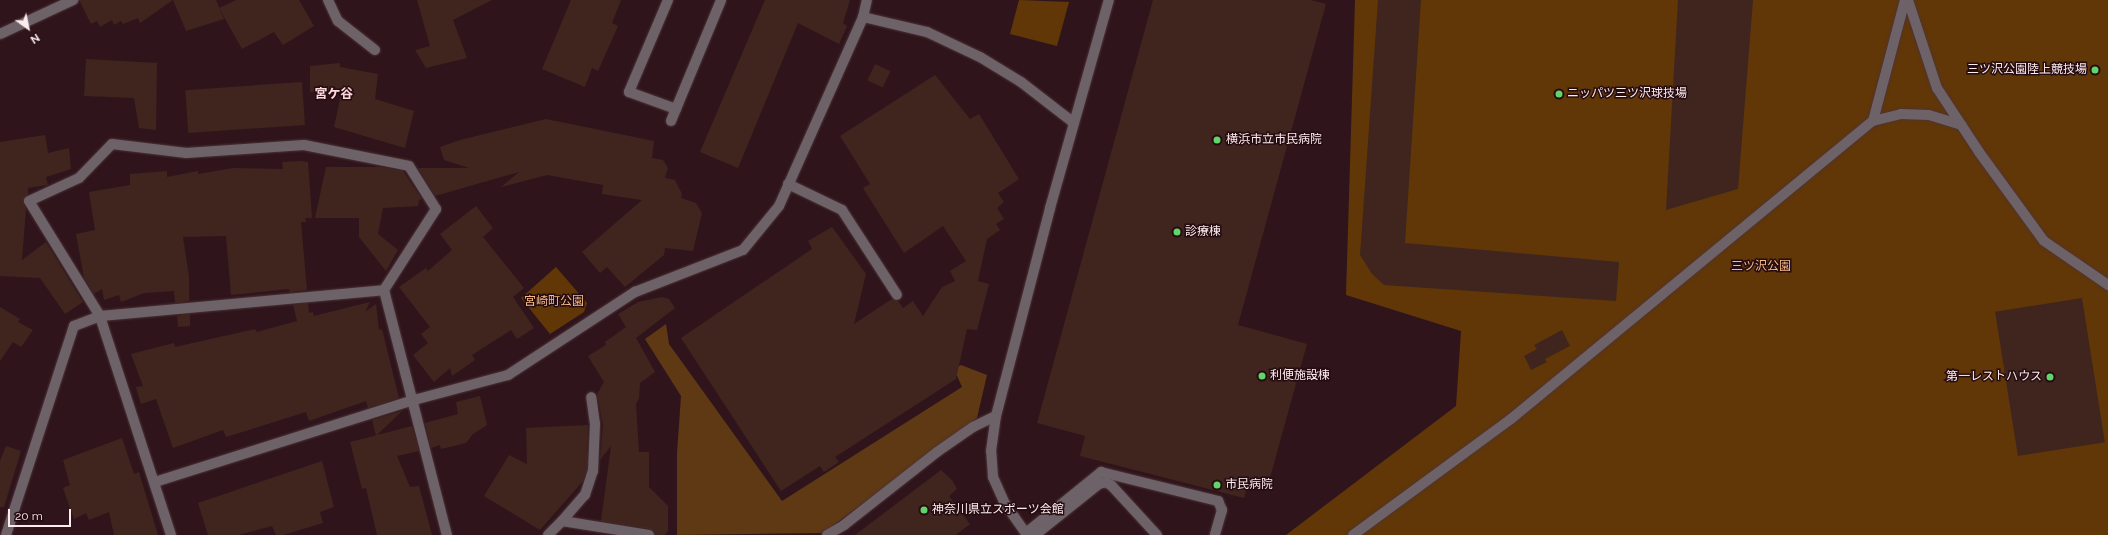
<!DOCTYPE html>
<html>
<head>
<meta charset="utf-8">
<style>
  body { margin:0 }
  #map { position:relative; width:2108px; height:535px; overflow:hidden; background:#2f151b; font-family:Raleway,"Noto Sans JP",sans-serif }
  div>[style] { position:absolute }
  .green>* { inset:0; background:#613708 }
  .forest>* { inset:0; background:#5e3914 }
  .building>* { inset:0; background:#3f251e; transform-origin:0 0 }
  .roads { filter:drop-shadow(0 0 1px #4c3339) drop-shadow(0 0 1px #4c3339) }
  .minor>* { height:10px; margin:-5px; padding:0 5px; transform-origin:5px; border-radius:5px; background:#6e6269 }
  .dots>* { width:11px; height:11px; translate:-50% -50%; box-sizing:border-box; border:2px solid #240c11; border-radius:50% }
  span { translate:-50% -50%; white-space:nowrap; text-align:center; line-height:1.15; -webkit-text-stroke:3px #240c11; paint-order:stroke }
  .poi-label { font-size:12px; color:#feebee }
  .right { translate:-100% -50%; text-align:right }
  .left { translate:0 -50%; text-align:left }
  .park-label { font-size:12px; color:#f6ba86 }
  .neighbourhood-label { font-size:13px; color:#fed8de; font-weight:700 }
  .north { position:absolute; left:8px; top:8px; width:40px; height:40px; -webkit-text-stroke:3px #240c11; paint-order:stroke; rotate:147deg; font-size:11px; font-weight:700; line-height:16px; text-align:center; color:#feebee }
  .north::after { content:''; display:block; margin:auto; width:14px; height:18px; background:#feebee; clip-path:polygon(50% 0,100% 100%,50% 72%,0 100%) }
  .scale { position:absolute; left:8px; top:509px; width:63px; height:18px; box-sizing:border-box; border:2px solid #feebee; border-top:0; padding-left:5px; font-size:12px; line-height:14px; white-space:nowrap; color:#feebee; -webkit-text-stroke:3px #240c11; paint-order:stroke }
</style>
</head>
<body>
<div id="map">
  <div class="green">
    <i style="clip-path:polygon(1019px 0,1069px 2px,1057px 46px,1010px 34px)"></i>
    <i style="clip-path:polygon(1355px 0,2108px 0,2108px 535px,1286px 535px,1456px 406px,1461px 331px,1346px 295px)"></i>
    <i style="clip-path:polygon(556px 267px,587px 303px,584px 312px,550px 334px,521px 298px)"></i>
  </div>
  <div class="forest">
    <i style="clip-path:polygon(666px 324px,669px 344px,782px 501px,962px 387px,954px 369px,961px 365px,987px 375px,977px 418px,823px 533px,677px 535px,677px 453px,681px 396px,645px 339px)"></i>
  </div>
  <div class="building">
    <i style="clip-path:polygon(79px 0,173px 0,140px 23px,138px 18px,123px 24px,121px 21px,114px 25px,112px 20px,100px 27px,97px 21px,91px 24px)"></i>
    <i style="clip-path:polygon(173px 0,216px 0,224px 19px,186px 31px)"></i>
    <i style="clip-path:polygon(236px 0,299px 0,314px 26px,283px 45px,274px 32px,242px 49px,219px 8px)"></i>
    <i style="clip-path:polygon(417px 0,492px 0,453px 20px,467px 58px,426px 68px,415px 50px,430px 46px)"></i>
    <i style="clip-path:polygon(571px 0,621px 0,612px 23px,618px 26px,598px 71px,592px 68px,585px 87px,542px 69px)"></i>
    <i style="clip-path:polygon(765px 0,850px 0,843px 23px,847px 26px,839px 44px,798px 23px,738px 168px,700px 152px)"></i>
    <i style="clip-path:polygon(1153px 0,1311px 0,1326px 4px,1238px 325px,1307px 344px,1268px 485px,1249px 480px,1244px 498px,1080px 456px,1085px 436px,1037px 423px)"></i>
    <i style="clip-path:polygon(1378px 0,1421px 0,1405px 243px,1619px 262px,1616px 301px,1384px 285px,1372px 274px,1360px 255px)"></i>
    <i style="clip-path:polygon(1678px 0,1753px 0,1738px 189px,1666px 210px)"></i>
    <i style="clip-path:polygon(86px 59px,157px 63px,156px 130px,139px 128px,134px 98px,84px 96px)"></i>
    <i style="clip-path:polygon(340px 63px,340px 67px,378px 74px,375px 99px,414px 111px,405px 148px,334px 127px,342px 90px,310px 92px,310px 66px)"></i>
    <i style="left:875px;top:64px;width:17px;height:18px;rotate:25deg"></i>
    <i style="clip-path:polygon(935px 75px,970px 119px,979px 114px,1019px 179px,998px 193px,1004px 202px,997px 208px,1004px 219px,996px 224px,1000px 230px,987px 239px,978px 281px,989px 284px,977px 330px,967px 329px,956px 379px,835px 457px,839px 462px,824px 472px,820px 466px,781px 491px,681px 338px,812px 249px,808px 241px,832px 227px,866px 274px,854px 324px,892px 299px,898px 301px,903px 308px,913px 301px,923px 316px,942px 287px,955px 281px,950px 271px,966px 261px,943px 226px,904px 253px,863px 188px,870px 184px,840px 136px)"></i>
    <i style="left:302px;top:82px;width:43px;height:117px;rotate:86deg"></i>
    <i style="clip-path:polygon(546px 119px,654px 141px,652px 158px,663px 160px,668px 168px,665px 178px,675px 180px,682px 194px,681px 198px,696px 203px,702px 213px,693px 251px,665px 248px,664px 255px,625px 287px,607px 267px,600px 273px,582px 252px,642px 200px,602px 194px,603px 185px,547px 175px,501px 187px,519px 172px,435px 196px,418px 168px,469px 168px,444px 160px,440px 147px,460px 140px)"></i>
    <i style="clip-path:polygon(45px 135px,48px 153px,69px 148px,71px 169px,46px 177px,48px 185px,28px 188px,28px 194px,23px 201px,26px 209px,22px 260px,46px 242px,83px 302px,65px 314px,40px 278px,0 276px,0 142px)"></i>
    <i style="clip-path:polygon(300px 161px,308px 162px,312px 218px,305px 218px,306px 222px,301px 222px,307px 290px,290px 292px,289px 289px,231px 295px,226px 236px,183px 237px,189px 276px,189px 301px,175px 303px,174px 291px,144px 293px,121px 302px,119px 295px,104px 300px,102px 289px,94px 294px,84px 278px,76px 234px,95px 230px,89px 192px,130px 185px,130px 174px,167px 171px,167px 177px,198px 171px,198px 174px,233px 168px,283px 169px,282px 162px)"></i>
    <i style="clip-path:polygon(326px 167px,381px 167px,403px 171px,422px 199px,419px 200px,418px 206px,383px 208px,378px 234px,398px 250px,386px 271px,359px 237px,359px 218px,315px 218px)"></i>
    <i style="clip-path:polygon(476px 206px,493px 228px,483px 237px,524px 288px,513px 297px,534px 328px,517px 339px,511px 330px,472px 355px,475px 360px,452px 376px,450px 368px,434px 382px,413px 355px,428px 343px,421px 334px,430px 327px,399px 287px,426px 268px,428px 271px,452px 250px,440px 234px)"></i>
    <i style="clip-path:polygon(662px 297px,669px 299px,675px 308px,636px 338px,655px 372px,640px 383px,639px 398px,636px 404px,639px 452px,649px 452px,649px 487px,668px 506px,668px 531px,665px 535px,655px 535px,650px 529px,601px 521px,611px 446px,600px 460px,603px 425px,597px 394px,604px 382px,588px 356px,606px 345px,605px 342px,626px 327px,618px 314px,638px 302px)"></i>
    <i style="left:2082px;top:298px;width:146px;height:88px;rotate:81deg"></i>
    <i style="clip-path:polygon(370px 302px,365px 312px,376px 304px,379px 330px,382px 329px,399px 398px,368px 408px,366px 401px,309px 421px,306px 412px,226px 437px,223px 430px,173px 448px,156px 399px,141px 404px,136px 387px,143px 386px,131px 354px,174px 343px,175px 347px,255px 329px,257px 332px,297px 321px,293px 305px,308px 303px,309px 313px,313px 312px,314px 316px)"></i>
    <i style="clip-path:polygon(0 307px,20px 319px,18px 322px,33px 330px,21px 347px,13px 342px,0 361px)"></i>
    <i style="clip-path:polygon(190px 314px,190px 326px,178px 327px,177px 316px)"></i>
    <i style="clip-path:polygon(1562px 330px,1570px 346px,1545px 359px,1547px 362px,1531px 370px,1524px 356px,1537px 349px,1534px 345px)"></i>
    <i style="clip-path:polygon(480px 396px,487px 425px,473px 434px,466px 443px,441px 449px,440px 445px,431px 448px,425px 423px,458px 414px,456px 402px)"></i>
    <i style="clip-path:polygon(402px 411px,376px 436px,372px 420px)"></i>
    <i style="clip-path:polygon(588px 425px,587px 470px,583px 481px,540px 530px,484px 496px,509px 455px,527px 464px,526px 428px)"></i>
    <i style="clip-path:polygon(412px 426px,419px 451px,397px 456px,410px 487px,419px 486px,432px 535px,377px 535px,366px 488px,362px 489px,350px 442px)"></i>
    <i style="clip-path:polygon(122px 438px,134px 474px,139px 472px,158px 535px,114px 535px,109px 512px,89px 520px,86px 513px,74px 519px,63px 488px,70px 485px,63px 460px)"></i>
    <i style="clip-path:polygon(6px 446px,21px 451px,4px 507px,0 507px,0 461px)"></i>
    <i style="clip-path:polygon(322px 461px,334px 507px,320px 512px,323px 523px,283px 535px,276px 535px,272px 526px,238px 535px,208px 535px,198px 503px)"></i>
    <i style="clip-path:polygon(941px 470px,952px 480px,957px 489px,949px 496px,970px 524px,956px 535px,855px 535px)"></i>
  </div>
  <div class="roads">
    <div class="minor">
      <i style="left:328px;top:0;width:23px;rotate:65deg"></i>
      <i style="left:338px;top:21px;width:47px;rotate:38.1deg"></i>
      <i style="left:668px;top:0;width:100px;rotate:113deg"></i>
      <i style="left:629px;top:92px;width:50px;rotate:19.9deg"></i>
      <i style="left:1908px;top:0;width:93px;rotate:71.8deg"></i>
      <i style="left:1937px;top:88px;width:77px;rotate:56.7deg"></i>
      <i style="left:1979px;top:152px;width:110px;rotate:53.9deg"></i>
      <i style="left:2044px;top:241px;width:78px;rotate:34.5deg"></i>
      <i style="left:863px;top:17px;width:66px;rotate:13.2deg"></i>
      <i style="left:927px;top:32px;width:59px;rotate:25.3deg"></i>
      <i style="left:980px;top:57px;width:48px;rotate:31.4deg"></i>
      <i style="left:1021px;top:82px;width:67px;rotate:37.7deg"></i>
      <i style="left:0;top:34px;width:81px;rotate:-25deg"></i>
      <i style="left:671px;top:121px;width:131px;rotate:-67.5deg"></i>
      <i style="left:1873px;top:121px;width:125px;rotate:-75.2deg"></i>
      <i style="left:788px;top:184px;width:60px;rotate:25.7deg"></i>
      <i style="left:842px;top:210px;width:101px;rotate:57.1deg"></i>
      <i style="left:155px;top:482px;width:272px;rotate:-17.6deg"></i>
      <i style="left:414px;top:400px;width:97px;rotate:-14.9deg"></i>
      <i style="left:508px;top:375px;width:152px;rotate:-33.2deg"></i>
      <i style="left:635px;top:292px;width:116px;rotate:-21.3deg"></i>
      <i style="left:743px;top:250px;width:57px;rotate:-50.7deg"></i>
      <i style="left:779px;top:206px;width:207px;rotate:-66deg"></i>
      <i style="left:863px;top:17px;width:17px;rotate:-77deg"></i>
      <i style="left:562px;top:521px;width:35px;rotate:-49deg"></i>
      <i style="left:585px;top:495px;width:25px;rotate:-72deg"></i>
      <i style="left:593px;top:471px;width:47px;rotate:-87.6deg"></i>
      <i style="left:595px;top:424px;width:27px;rotate:-98deg"></i>
      <i style="left:1026px;top:533px;width:97px;rotate:-39.1deg"></i>
      <i style="left:1101px;top:472px;width:121px;rotate:13.9deg"></i>
      <i style="left:1218px;top:501px;width:10px;rotate:66deg"></i>
      <i style="left:1222px;top:510px;width:26px;rotate:106deg"></i>
      <i style="left:6px;top:535px;width:220px;rotate:-72deg"></i>
      <i style="left:74px;top:326px;width:28px;rotate:-21deg"></i>
      <i style="left:100px;top:316px;width:285px;rotate:-5.2deg"></i>
      <i style="left:384px;top:290px;width:253px;rotate:75.6deg"></i>
      <i style="left:171px;top:535px;width:230px;rotate:-108deg"></i>
      <i style="left:100px;top:316px;width:135px;rotate:-121.7deg"></i>
      <i style="left:29px;top:201px;width:55px;rotate:-24.7deg"></i>
      <i style="left:79px;top:178px;width:47px;rotate:-45.9deg"></i>
      <i style="left:112px;top:144px;width:75px;rotate:6.9deg"></i>
      <i style="left:186px;top:153px;width:118px;rotate:-3.9deg"></i>
      <i style="left:304px;top:145px;width:107px;rotate:11.3deg"></i>
      <i style="left:409px;top:166px;width:51px;rotate:57.9deg"></i>
      <i style="left:436px;top:209px;width:96px;rotate:122.7deg"></i>
      <i style="left:548px;top:535px;width:20px;rotate:-45deg"></i>
      <i style="left:562px;top:521px;width:88px;rotate:9.1deg"></i>
      <i style="left:827px;top:535px;width:20px;rotate:-30deg"></i>
      <i style="left:844px;top:525px;width:118px;rotate:-38.1deg"></i>
      <i style="left:937px;top:452px;width:44px;rotate:-34.8deg"></i>
      <i style="left:973px;top:427px;width:25px;rotate:-26deg"></i>
      <i style="left:1027px;top:535px;width:38px;rotate:-125deg"></i>
      <i style="left:1005px;top:504px;width:30px;rotate:-114deg"></i>
      <i style="left:993px;top:477px;width:26px;rotate:-94deg"></i>
      <i style="left:991px;top:451px;width:35px;rotate:-82deg"></i>
      <i style="left:996px;top:416px;width:215px;rotate:-75.4deg"></i>
      <i style="left:1050px;top:208px;width:216px;rotate:-74.2deg"></i>
      <i style="left:1035px;top:535px;width:82px;rotate:-38.6deg"></i>
      <i style="left:1099px;top:484px;width:6px;rotate:-18deg"></i>
      <i style="left:1105px;top:482px;width:7px;rotate:27deg"></i>
      <i style="left:1111px;top:485px;width:68px;rotate:47.4deg"></i>
      <i style="left:1353px;top:535px;width:196px;rotate:-36.3deg"></i>
      <i style="left:1511px;top:419px;width:469px;rotate:-39.5deg"></i>
      <i style="left:1873px;top:121px;width:29px;rotate:-14deg"></i>
      <i style="left:1901px;top:114px;width:28px;rotate:2deg"></i>
      <i style="left:1929px;top:115px;width:34px;rotate:17deg"></i>
    </div>
  </div>
  <div class="dots">
    <i style="left:2095px;top:70px;background:#60d56a"></i>
    <i style="left:1559px;top:94px;background:#60d56a"></i>
    <i style="left:1217px;top:140px;background:#60d56a"></i>
    <i style="left:1177px;top:232px;background:#60d56a"></i>
    <i style="left:1262px;top:376px;background:#60d56a"></i>
    <i style="left:2050px;top:377px;background:#60d56a"></i>
    <i style="left:1217px;top:485px;background:#60d56a"></i>
    <i style="left:924px;top:510px;background:#60d56a"></i>
  </div>
  <div class="poi-label">
    <span class="right" style="left:2087px;top:70px">三ツ沢公園陸上競技場</span>
    <span class="left" style="left:1567px;top:94px">ニッパツ三ツ沢球技場</span>
    <span class="left" style="left:1226px;top:140px">横浜市立市民病院</span>
    <span class="left" style="left:1185px;top:232px">診療棟</span>
    <span class="left" style="left:1270px;top:376px">利便施設棟</span>
    <span class="right" style="left:2042px;top:377px">第一レストハウス</span>
    <span class="left" style="left:1225px;top:485px">市民病院</span>
    <span class="left" style="left:932px;top:510px">神奈川県立スポーツ会館</span>
  </div>
  <div class="park-label">
    <span style="left:1761px;top:267px">三ツ沢公園</span>
    <span style="left:554px;top:302px">宮崎町公園</span>
  </div>
  <div class="neighbourhood-label">
    <span style="left:334px;top:94px">宮ケ谷</span>
  </div>
  <div class="north">N</div>
  <div class="scale">20 m</div>
</div>
</body>
</html>
